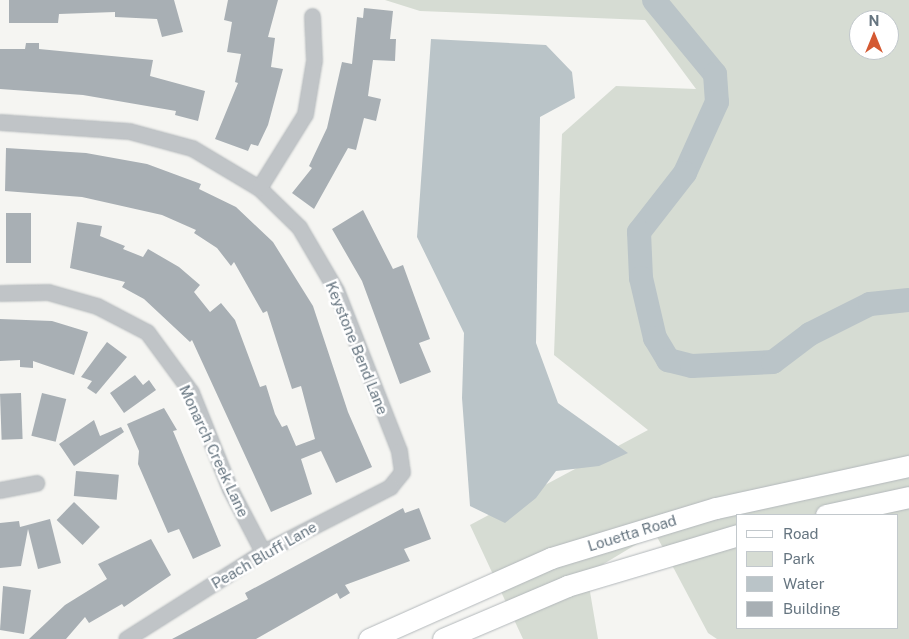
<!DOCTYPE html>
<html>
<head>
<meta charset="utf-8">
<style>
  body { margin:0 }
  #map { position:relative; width:909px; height:639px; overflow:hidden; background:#f5f5f2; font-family:"Public Sans",sans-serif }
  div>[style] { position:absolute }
  .green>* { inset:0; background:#d6dcd3 }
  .water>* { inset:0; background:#bac4c8 }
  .river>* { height:24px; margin:-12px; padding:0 12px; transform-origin:12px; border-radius:12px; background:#bac4c8 }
  .building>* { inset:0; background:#a8afb4; transform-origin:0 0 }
  .roads { filter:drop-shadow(0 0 1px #b3b8bb) drop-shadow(0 0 1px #b3b8bb) }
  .minor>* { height:15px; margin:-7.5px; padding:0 7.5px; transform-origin:7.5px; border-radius:7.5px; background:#c0c4c7 }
  .secondary>* { height:21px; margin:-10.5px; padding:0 10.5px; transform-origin:10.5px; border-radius:10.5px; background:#fff }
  span { translate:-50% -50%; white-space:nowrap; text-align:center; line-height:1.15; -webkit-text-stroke:5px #fff; paint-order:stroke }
  .street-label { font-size:15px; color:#667580 }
  .legend { position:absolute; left:736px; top:514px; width:162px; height:115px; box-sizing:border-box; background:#fff; border:1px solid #c2c8cc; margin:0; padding:6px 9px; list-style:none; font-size:15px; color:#667580 }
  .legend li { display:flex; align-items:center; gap:10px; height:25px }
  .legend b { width:25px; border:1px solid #c2c8cc }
  .north { position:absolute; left:849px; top:10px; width:50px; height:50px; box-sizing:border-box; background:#fff; border:1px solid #c2c8cc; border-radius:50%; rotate:0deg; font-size:14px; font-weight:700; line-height:20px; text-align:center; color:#667580 }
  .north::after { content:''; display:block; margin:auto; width:18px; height:22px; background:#d45932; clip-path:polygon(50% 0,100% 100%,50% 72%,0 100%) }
</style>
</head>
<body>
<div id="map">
  <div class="green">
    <i style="clip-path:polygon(evenodd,385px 0,909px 0,909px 639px,717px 639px,708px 633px,655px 533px,587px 574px,598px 639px,523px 639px,470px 525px,648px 430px,554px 355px,562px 134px,616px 86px,696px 89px,645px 20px,420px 11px,385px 0,859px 20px,889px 20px,889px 50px,859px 50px,859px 20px,385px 0,738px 515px,898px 515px,898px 628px,738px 628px,738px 515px)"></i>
  </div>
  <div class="water">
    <i style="clip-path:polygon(431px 39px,546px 45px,572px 72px,575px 98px,540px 117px,536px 343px,558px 403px,628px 453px,599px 466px,556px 471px,536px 498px,505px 523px,470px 506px,462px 398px,464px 333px,417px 237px)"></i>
  </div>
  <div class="river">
    <i style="left:654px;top:0;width:96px;rotate:50.5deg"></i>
    <i style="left:715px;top:74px;width:28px;rotate:86deg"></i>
    <i style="left:717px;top:102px;width:78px;rotate:114.3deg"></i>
    <i style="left:685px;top:173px;width:75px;rotate:127.9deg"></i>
    <i style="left:639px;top:232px;width:46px;rotate:87.5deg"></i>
    <i style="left:641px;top:278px;width:62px;rotate:76.9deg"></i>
    <i style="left:655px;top:338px;width:26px;rotate:59deg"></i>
    <i style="left:668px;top:360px;width:25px;rotate:14deg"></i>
    <i style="left:692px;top:366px;width:81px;rotate:-2.8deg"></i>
    <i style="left:773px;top:362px;width:46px;rotate:-37.1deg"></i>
    <i style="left:810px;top:334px;width:67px;rotate:-26.6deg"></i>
    <i style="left:870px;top:304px;width:39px;rotate:-6deg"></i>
  </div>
  <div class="building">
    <i style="clip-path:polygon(9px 0,174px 0,183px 32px,162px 37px,157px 19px,115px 17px,115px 12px,59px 14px,58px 23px,9px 23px)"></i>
    <i style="clip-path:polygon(228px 0,278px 0,268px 37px,275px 38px,271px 67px,283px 69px,268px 125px,258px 146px,251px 144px,248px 151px,215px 139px,238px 83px,235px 82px,241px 54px,227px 52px,232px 22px,224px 20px)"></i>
    <i style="clip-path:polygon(364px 8px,393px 11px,390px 39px,396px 39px,395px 61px,373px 60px,368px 96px,381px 99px,376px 121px,364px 118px,356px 150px,348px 148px,314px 209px,292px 193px,312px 168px,309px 166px,327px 128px,342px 62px,352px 64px,357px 17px,363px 18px)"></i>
    <i style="clip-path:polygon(26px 43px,39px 43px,39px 49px,153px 60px,150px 76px,205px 91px,198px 121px,175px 115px,176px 111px,83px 95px,0 89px,0 49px,25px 49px)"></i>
    <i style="clip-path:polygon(6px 148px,86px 153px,147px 164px,201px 184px,199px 189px,236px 207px,273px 242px,313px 306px,348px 412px,372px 467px,336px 483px,321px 451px,301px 459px,312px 494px,271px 512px,192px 340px,190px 342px,144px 299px,122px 287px,125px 282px,70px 268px,77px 222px,102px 226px,100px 236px,125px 246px,123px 249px,143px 257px,148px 249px,179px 267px,200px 285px,194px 292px,210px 312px,221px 303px,235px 320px,260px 387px,266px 385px,275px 414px,282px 427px,287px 425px,296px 446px,315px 439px,301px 386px,292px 389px,267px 311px,263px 313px,234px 262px,231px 266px,217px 248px,194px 233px,196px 230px,162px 215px,82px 197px,5px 191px)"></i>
    <i style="clip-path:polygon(363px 210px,393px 269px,403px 265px,430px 339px,419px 343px,431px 372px,400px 384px,362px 281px,332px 229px)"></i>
    <i style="left:6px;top:213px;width:25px;height:50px"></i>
    <i style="clip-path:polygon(0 319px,52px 321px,88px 332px,74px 375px,33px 361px,33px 368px,20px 367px,20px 360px,0 361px)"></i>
    <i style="clip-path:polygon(107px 342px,127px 357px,96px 394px,87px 388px,92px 381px,81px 377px)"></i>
    <i style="clip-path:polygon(135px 375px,143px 385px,149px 380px,156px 390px,124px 413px,110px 393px)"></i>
    <i style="left:21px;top:393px;width:46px;height:21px;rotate:88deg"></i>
    <i style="left:42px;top:393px;width:25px;height:44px;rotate:14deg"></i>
    <i style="clip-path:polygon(164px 408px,177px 430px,173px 431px,221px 546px,193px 559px,179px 529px,168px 533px,138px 464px,139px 451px,127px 424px)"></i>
    <i style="clip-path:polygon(94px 420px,100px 436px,121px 427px,124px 432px,74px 466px,59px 444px)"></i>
    <i style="left:76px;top:471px;width:43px;height:25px;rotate:5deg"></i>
    <i style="left:74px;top:502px;width:36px;height:25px;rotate:44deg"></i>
    <i style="clip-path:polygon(403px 508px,405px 513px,419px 508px,431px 539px,404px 549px,410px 561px,345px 585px,350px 593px,340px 599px,337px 593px,256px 639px,172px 639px,248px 599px,245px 593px)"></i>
    <i style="clip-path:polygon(50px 519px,61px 563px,38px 569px,28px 529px,21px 566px,0 568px,0 523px,19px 521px,20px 527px)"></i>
    <i style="clip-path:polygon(151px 539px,171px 575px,124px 607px,122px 604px,89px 623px,85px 617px,66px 639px,29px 639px,65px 605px,107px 579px,98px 564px)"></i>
    <i style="clip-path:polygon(3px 586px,31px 590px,24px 634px,0 630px)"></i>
  </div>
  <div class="roads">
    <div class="minor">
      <i style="left:0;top:122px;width:129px;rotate:4deg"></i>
      <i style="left:129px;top:131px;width:65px;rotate:15.1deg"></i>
      <i style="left:192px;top:148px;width:78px;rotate:30.8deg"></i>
      <i style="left:259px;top:188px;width:56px;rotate:44.3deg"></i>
      <i style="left:299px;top:227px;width:73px;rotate:59.6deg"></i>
      <i style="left:336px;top:290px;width:173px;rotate:68.6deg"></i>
      <i style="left:399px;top:451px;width:21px;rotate:82deg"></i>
      <i style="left:402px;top:472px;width:19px;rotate:129deg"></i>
      <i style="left:390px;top:487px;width:143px;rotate:152.9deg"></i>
      <i style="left:263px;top:552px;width:162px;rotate:147.6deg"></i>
      <i style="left:259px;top:188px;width:87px;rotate:-58.1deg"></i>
      <i style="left:305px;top:114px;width:55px;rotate:-80.5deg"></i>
      <i style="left:314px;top:60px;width:44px;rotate:-92.6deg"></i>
      <i style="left:0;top:293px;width:48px;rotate:-1.2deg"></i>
      <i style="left:48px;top:292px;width:51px;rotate:15.9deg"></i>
      <i style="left:97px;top:306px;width:56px;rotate:27.5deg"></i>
      <i style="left:147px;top:332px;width:74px;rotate:53.7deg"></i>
      <i style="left:191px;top:392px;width:105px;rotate:68.1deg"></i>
      <i style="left:230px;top:489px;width:71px;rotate:62.4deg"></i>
      <i style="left:0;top:490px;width:37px;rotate:-11deg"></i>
    </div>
    <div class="secondary">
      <i style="left:826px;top:515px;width:85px;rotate:-12.2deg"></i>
      <i style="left:369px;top:639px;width:199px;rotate:-24deg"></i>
      <i style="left:551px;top:558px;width:172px;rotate:-16.9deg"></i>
      <i style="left:716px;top:508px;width:198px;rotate:-12.3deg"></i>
      <i style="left:443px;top:639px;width:135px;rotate:-23.1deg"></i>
      <i style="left:567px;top:586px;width:178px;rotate:-16.6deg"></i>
    </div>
  </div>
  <div class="street-label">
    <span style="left:357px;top:348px;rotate:68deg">Keystone Bend Lane</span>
    <span style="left:214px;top:451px;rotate:65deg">Monarch Creek Lane</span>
    <span style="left:632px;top:533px;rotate:-17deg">Louetta Road</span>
    <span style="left:264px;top:555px;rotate:-30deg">Peach Bluff Lane</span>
  </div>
  <ul class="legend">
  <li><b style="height:6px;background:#fff"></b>Road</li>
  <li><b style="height:14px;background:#d6dcd3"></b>Park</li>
  <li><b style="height:14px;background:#bac4c8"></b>Water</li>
  <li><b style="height:14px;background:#a8afb4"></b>Building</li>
  </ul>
  <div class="north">N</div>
</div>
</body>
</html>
